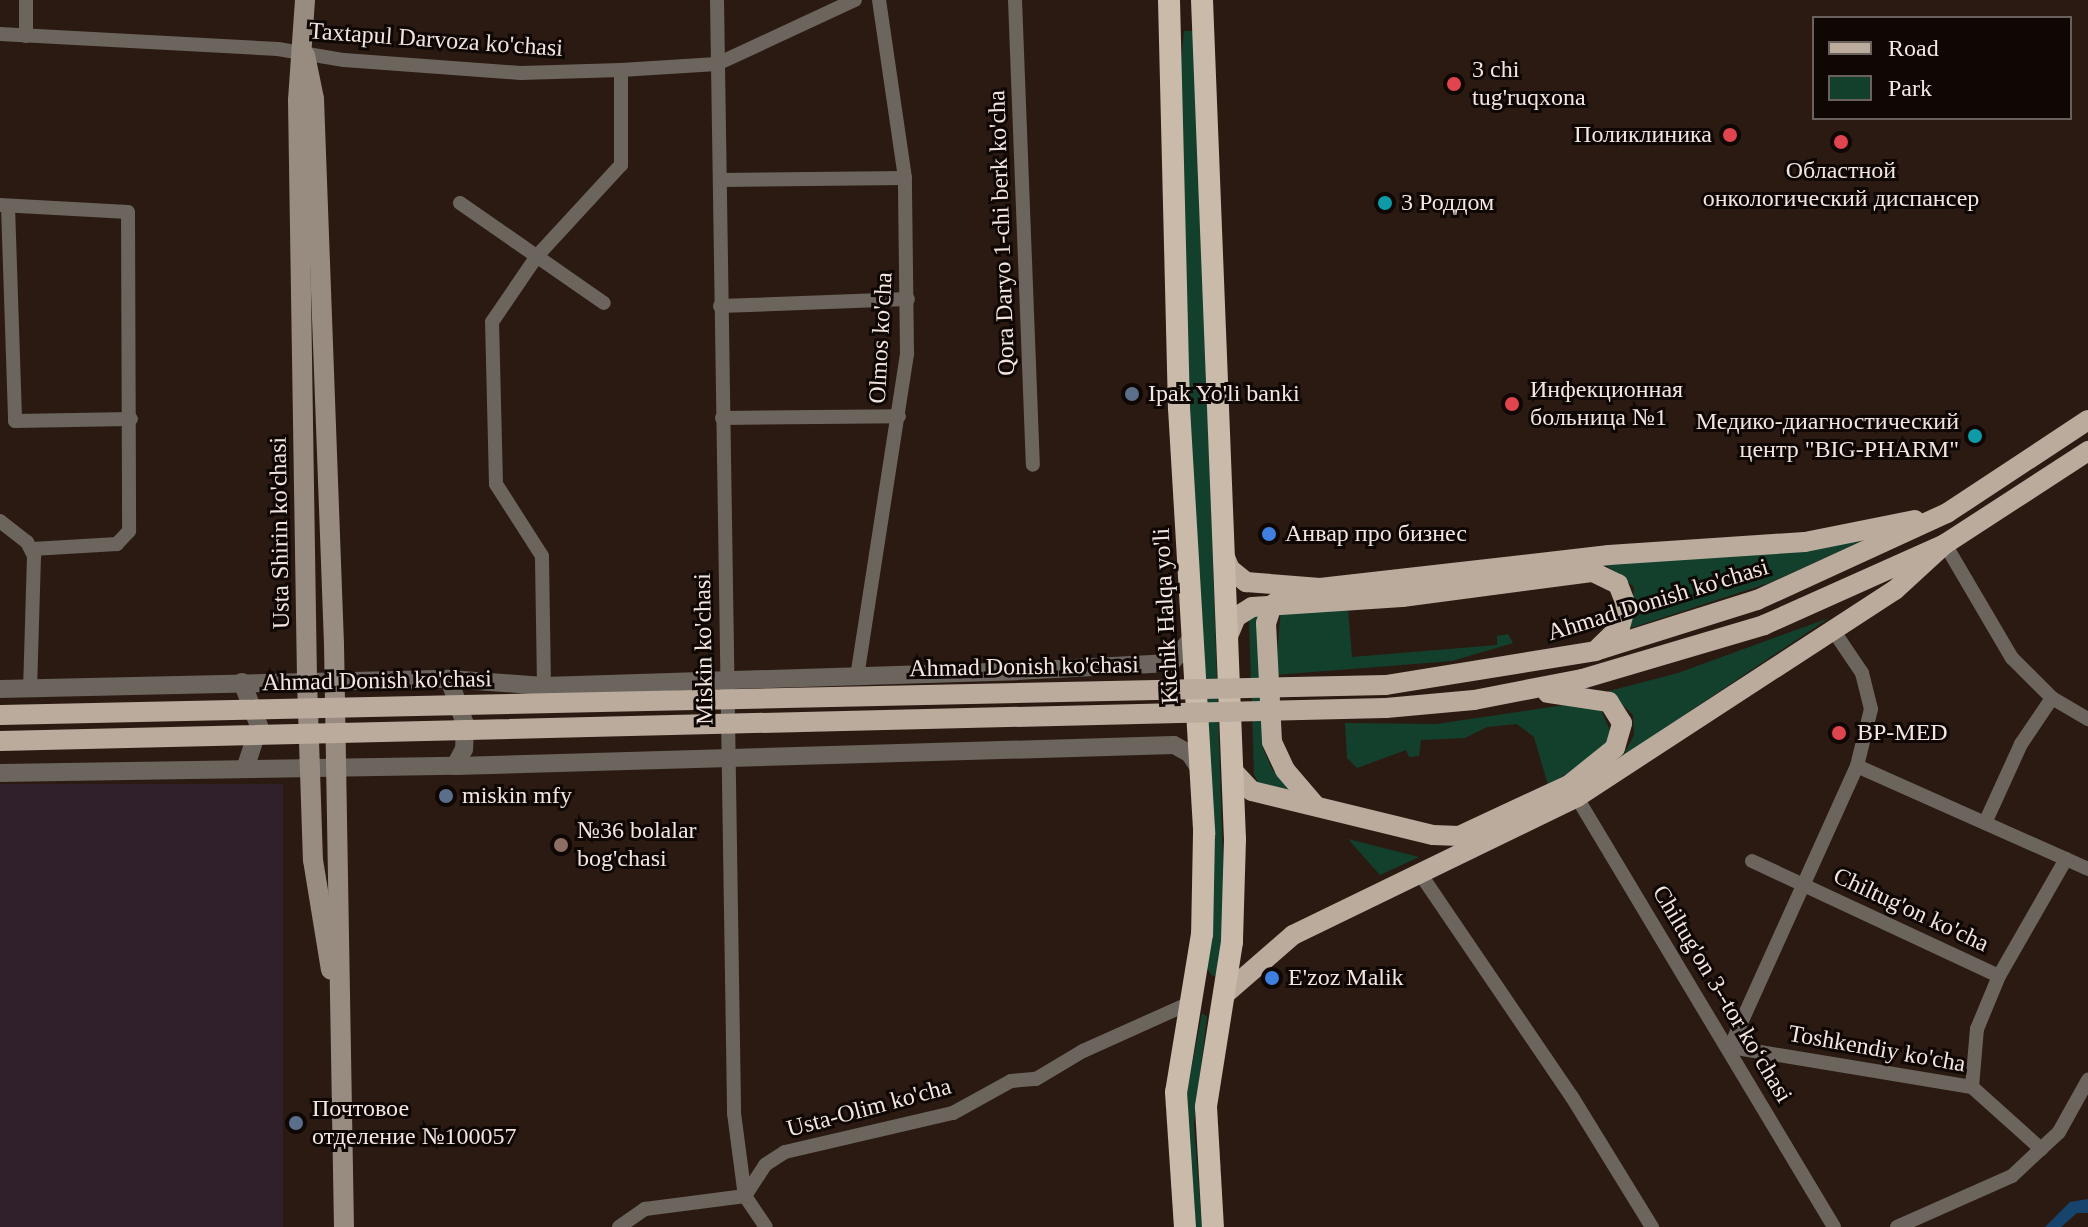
<!DOCTYPE html>
<html>
<head>
<meta charset="utf-8">
<style>
  body { margin:0 }
  #map { position:relative; width:2088px; height:1227px; overflow:hidden; background:#2b1a12; font-family:Georgia,serif }
  div>[style] { position:absolute }
  .industrial>* { inset:0; background:#30202b; transform-origin:0 0 }
  .green>* { inset:0; background:#13402d }
  .water>* { inset:0; background:#17446d }
  .minor>* { height:14px; margin:-7px; padding:0 7px; transform-origin:7px; border-radius:7px; background:#6b655e }
  .tertiary>* { height:18px; margin:-9px; padding:0 9px; transform-origin:9px; border-radius:9px; background:#6b655e }
  .secondary>* { height:20px; margin:-10px; padding:0 10px; transform-origin:10px; border-radius:10px; background:#988c81 }
  .primary>* { height:20px; margin:-10px; padding:0 10px; transform-origin:10px; border-radius:10px; background:#baab9d }
  .trunk>* { height:22px; margin:-11px; padding:0 11px; transform-origin:11px; border-radius:11px; background:#cabaaa }
  .primary-bridge>* { height:20px; margin:-10px; padding:0 10px; transform-origin:10px; border-radius:10px; background:#baab9d }
  .dots>* { width:22px; height:22px; translate:-50% -50%; box-sizing:border-box; border:4px solid #0e0704; border-radius:50% }
  span { translate:-50% -50%; white-space:nowrap; text-align:center; line-height:1.15; -webkit-text-stroke:6px #0e0704; paint-order:stroke }
  .street-label { font-size:24px; color:#f3e6e1 }
  .poi-label { font-size:24px; color:#f3e6e1 }
  .left { translate:0 -50%; text-align:left }
  .right { translate:-100% -50%; text-align:right }
  .legend { position:absolute; left:1812px; top:16px; width:260px; height:104px; box-sizing:border-box; background:#0e0704; border:2px solid #6a605c; margin:0; padding:10px 14px; list-style:none; font-size:24px; color:#f3e6e1 }
  .legend li { display:flex; align-items:center; gap:16px; height:40px }
  .legend b { width:40px; border:2px solid #6a605c }
</style>
</head>
<body>
<div id="map">
  <div class="industrial">
    <i style="left:0;top:784px;width:283px;height:443px"></i>
  </div>
  <div class="green">
    <i style="clip-path:polygon(1184px 31px,1195px 31px,1225px 919px,1217px 975px,1212px 976px,1207px 968px,1187px 357px,1179px 85px)"></i>
    <i style="clip-path:polygon(1866px 539px,1769px 583px,1631px 628px,1634px 587px,1602px 562px)"></i>
    <i style="clip-path:polygon(1348px 608px,1352px 657px,1497px 645px,1497px 636px,1508px 634px,1513px 643px,1452px 661px,1275px 675px,1281px 609px)"></i>
    <i style="clip-path:polygon(1264px 611px,1258px 623px,1263px 748px,1272px 769px,1292px 792px,1258px 783px,1254px 774px,1249px 618px)"></i>
    <i style="clip-path:polygon(1829px 618px,1623px 756px,1634px 735px,1633px 715px,1609px 691px,1678px 673px)"></i>
    <i style="clip-path:polygon(1578px 703px,1601px 710px,1612px 735px,1602px 753px,1548px 785px,1534px 737px,1517px 724px,1487px 727px,1465px 738px,1421px 740px,1419px 756px,1409px 757px,1406px 750px,1357px 768px,1347px 758px,1345px 723px,1436px 724px)"></i>
    <i style="clip-path:polygon(1348px 839px,1419px 857px,1380px 875px)"></i>
    <i style="clip-path:polygon(1202px 1013px,1207px 1017px,1194px 1123px,1202px 1227px,1193px 1227px,1187px 1091px)"></i>
  </div>
  <div class="water">
    <i style="clip-path:polygon(2088px 1199px,2088px 1213px,2077px 1213px,2061px 1227px,2045px 1227px,2070px 1202px)"></i>
  </div>
  <div class="minor">
    <i style="left:26px;top:0;width:36px;rotate:90deg"></i>
    <i style="left:717px;top:0;width:1113px;rotate:89.12deg"></i>
    <i style="left:734px;top:1113px;width:84px;rotate:82.5deg"></i>
    <i style="left:745px;top:1196px;width:37px;rotate:56deg"></i>
    <i style="left:1015px;top:0;width:465px;rotate:87.8deg"></i>
    <i style="left:0;top:34px;width:278px;rotate:3.1deg"></i>
    <i style="left:278px;top:49px;width:67px;rotate:9.5deg"></i>
    <i style="left:344px;top:60px;width:177px;rotate:4.2deg"></i>
    <i style="left:521px;top:73px;width:100px;rotate:-1.7deg"></i>
    <i style="left:621px;top:70px;width:96px;rotate:-3.6deg"></i>
    <i style="left:717px;top:64px;width:152px;rotate:-24.9deg"></i>
    <i style="left:720px;top:180px;width:185px;rotate:-0.6deg"></i>
    <i style="left:460px;top:203px;width:175px;rotate:34.8deg"></i>
    <i style="left:0;top:205px;width:128px;rotate:3.1deg"></i>
    <i style="left:128px;top:212px;width:319px;rotate:89.8deg"></i>
    <i style="left:129px;top:531px;width:18px;rotate:133deg"></i>
    <i style="left:117px;top:544px;width:85px;rotate:176.6deg"></i>
    <i style="left:8px;top:206px;width:215px;rotate:88.1deg"></i>
    <i style="left:15px;top:421px;width:116px;rotate:-1deg"></i>
    <i style="left:720px;top:306px;width:188px;rotate:-2.1deg"></i>
    <i style="left:722px;top:418px;width:177px;rotate:-0.6deg"></i>
    <i style="left:0;top:521px;width:34px;rotate:38deg"></i>
    <i style="left:27px;top:542px;width:16px;rotate:63deg"></i>
    <i style="left:34px;top:556px;width:132px;rotate:91.7deg"></i>
    <i style="left:1945px;top:544px;width:132px;rotate:59.6deg"></i>
    <i style="left:2012px;top:658px;width:57px;rotate:45deg"></i>
    <i style="left:2052px;top:698px;width:42px;rotate:30.3deg"></i>
    <i style="left:1833px;top:630px;width:52px;rotate:56deg"></i>
    <i style="left:1862px;top:673px;width:37px;rotate:76deg"></i>
    <i style="left:1871px;top:709px;width:59px;rotate:103.8deg"></i>
    <i style="left:1857px;top:766px;width:308px;rotate:114.3deg"></i>
    <i style="left:1730px;top:1047px;width:245px;rotate:9.4deg"></i>
    <i style="left:1972px;top:1087px;width:93px;rotate:41.9deg"></i>
    <i style="left:857px;top:677px;width:328px;rotate:-81.2deg"></i>
    <i style="left:907px;top:353px;width:175px;rotate:-90.7deg"></i>
    <i style="left:905px;top:178px;width:180px;rotate:-98.3deg"></i>
    <i style="left:544px;top:686px;width:130px;rotate:-90.9deg"></i>
    <i style="left:542px;top:556px;width:85px;rotate:-122.6deg"></i>
    <i style="left:496px;top:484px;width:162px;rotate:-91.4deg"></i>
    <i style="left:492px;top:322px;width:80px;rotate:-55.7deg"></i>
    <i style="left:537px;top:256px;width:124px;rotate:-47.3deg"></i>
    <i style="left:621px;top:165px;width:95px;rotate:-90deg"></i>
    <i style="left:1857px;top:766px;width:253px;rotate:24deg"></i>
    <i style="left:1573px;top:791px;width:508px;rotate:59.09deg"></i>
    <i style="left:1985px;top:823px;width:87px;rotate:-65.5deg"></i>
    <i style="left:2021px;top:744px;width:55px;rotate:-56deg"></i>
    <i style="left:1752px;top:861px;width:272px;rotate:25deg"></i>
    <i style="left:1419px;top:872px;width:272px;rotate:55.8deg"></i>
    <i style="left:1572px;top:1097px;width:153px;rotate:58.4deg"></i>
    <i style="left:1972px;top:1087px;width:58px;rotate:-85.1deg"></i>
    <i style="left:1977px;top:1029px;width:57px;rotate:-67.5deg"></i>
    <i style="left:1999px;top:976px;width:135px;rotate:-60.2deg"></i>
    <i style="left:619px;top:1227px;width:32px;rotate:-35deg"></i>
    <i style="left:645px;top:1209px;width:101px;rotate:-7.4deg"></i>
    <i style="left:745px;top:1196px;width:37px;rotate:-57deg"></i>
    <i style="left:765px;top:1165px;width:24px;rotate:-33deg"></i>
    <i style="left:785px;top:1152px;width:172px;rotate:-13.1deg"></i>
    <i style="left:953px;top:1113px;width:66px;rotate:-28.9deg"></i>
    <i style="left:1011px;top:1081px;width:25px;rotate:-5deg"></i>
    <i style="left:1036px;top:1079px;width:55px;rotate:-30.8deg"></i>
    <i style="left:1083px;top:1051px;width:120px;rotate:-24.2deg"></i>
    <i style="left:1897px;top:1227px;width:126px;rotate:-23.9deg"></i>
    <i style="left:2012px;top:1176px;width:64px;rotate:-43.1deg"></i>
    <i style="left:2059px;top:1132px;width:60px;rotate:-60.9deg"></i>
  </div>
  <div class="tertiary">
    <i style="left:449px;top:679px;width:48px;rotate:70.4deg"></i>
    <i style="left:465px;top:724px;width:25px;rotate:92deg"></i>
    <i style="left:464px;top:749px;width:19px;rotate:118deg"></i>
    <i style="left:242px;top:682px;width:47px;rotate:68.9deg"></i>
    <i style="left:259px;top:726px;width:45px;rotate:108deg"></i>
    <i style="left:0;top:689px;width:449px;rotate:-1.3deg"></i>
    <i style="left:449px;top:679px;width:95px;rotate:4.2deg"></i>
    <i style="left:544px;top:686px;width:472px;rotate:-1.8deg"></i>
    <i style="left:1016px;top:671px;width:155px;rotate:-3deg"></i>
    <i style="left:1171px;top:663px;width:34px;rotate:-50deg"></i>
    <i style="left:0;top:773px;width:455px;rotate:-0.9deg"></i>
    <i style="left:455px;top:766px;width:719px;rotate:-1.67deg"></i>
    <i style="left:1174px;top:745px;width:18px;rotate:29deg"></i>
    <i style="left:1190px;top:754px;width:20px;rotate:57deg"></i>
  </div>
  <div class="secondary">
    <i style="left:305px;top:0;width:100px;rotate:94deg"></i>
    <i style="left:298px;top:100px;width:581px;rotate:89.11deg"></i>
    <i style="left:307px;top:681px;width:179px;rotate:88.1deg"></i>
    <i style="left:313px;top:860px;width:111px;rotate:80.7deg"></i>
    <i style="left:305px;top:55px;width:45px;rotate:78.4deg"></i>
    <i style="left:314px;top:99px;width:545px;rotate:87.9deg"></i>
    <i style="left:334px;top:644px;width:583px;rotate:89.02deg"></i>
  </div>
  <div class="primary">
    <i style="left:1224px;top:555px;width:15px;rotate:67deg"></i>
    <i style="left:1230px;top:569px;width:21px;rotate:39deg"></i>
    <i style="left:1246px;top:582px;width:74px;rotate:4.6deg"></i>
    <i style="left:1320px;top:588px;width:291px;rotate:-6.5deg"></i>
    <i style="left:1609px;top:555px;width:196px;rotate:-3.8deg"></i>
    <i style="left:1805px;top:542px;width:112px;rotate:-11.3deg"></i>
    <i style="left:1282px;top:598px;width:12px;rotate:145deg"></i>
    <i style="left:1272px;top:605px;width:19px;rotate:108deg"></i>
    <i style="left:1266px;top:623px;width:119px;rotate:87.1deg"></i>
    <i style="left:1272px;top:742px;width:31px;rotate:65deg"></i>
    <i style="left:1285px;top:770px;width:46px;rotate:49.4deg"></i>
    <i style="left:1228px;top:636px;width:21px;rotate:-67deg"></i>
    <i style="left:1236px;top:617px;width:19px;rotate:-32deg"></i>
    <i style="left:1252px;top:607px;width:150px;rotate:-3.8deg"></i>
    <i style="left:1402px;top:597px;width:193px;rotate:-7.5deg"></i>
    <i style="left:1593px;top:572px;width:28px;rotate:26deg"></i>
    <i style="left:1618px;top:584px;width:22px;rotate:69deg"></i>
    <i style="left:1626px;top:605px;width:23px;rotate:105deg"></i>
    <i style="left:1620px;top:627px;width:30px;rotate:136deg"></i>
    <i style="left:1386px;top:685px;width:212px;rotate:-9.2deg"></i>
    <i style="left:1595px;top:651px;width:170px;rotate:-17.5deg"></i>
    <i style="left:1757px;top:600px;width:209px;rotate:-24.6deg"></i>
    <i style="left:1947px;top:513px;width:169px;rotate:-33.4deg"></i>
    <i style="left:1386px;top:708px;width:88px;rotate:-5.2deg"></i>
    <i style="left:1474px;top:700px;width:110px;rotate:-11deg"></i>
    <i style="left:1582px;top:679px;width:190px;rotate:-16.5deg"></i>
    <i style="left:1764px;top:625px;width:198px;rotate:-24.1deg"></i>
    <i style="left:1945px;top:544px;width:171px;rotate:-33deg"></i>
    <i style="left:1234px;top:772px;width:26px;rotate:47deg"></i>
    <i style="left:1252px;top:791px;width:186px;rotate:13.7deg"></i>
    <i style="left:1433px;top:835px;width:26px;rotate:2deg"></i>
    <i style="left:1459px;top:836px;width:121px;rotate:-24.9deg"></i>
    <i style="left:1569px;top:785px;width:59px;rotate:-38.8deg"></i>
    <i style="left:1615px;top:748px;width:26px;rotate:-74deg"></i>
    <i style="left:1622px;top:723px;width:25px;rotate:-122deg"></i>
    <i style="left:1609px;top:702px;width:62px;rotate:-171.6deg"></i>
    <i style="left:1224px;top:995px;width:91px;rotate:-41deg"></i>
    <i style="left:1293px;top:935px;width:316px;rotate:-25.9deg"></i>
    <i style="left:1577px;top:797px;width:379px;rotate:-33.1deg"></i>
    <i style="left:1895px;top:590px;width:68px;rotate:-42.6deg"></i>
  </div>
  <div class="trunk">
    <i style="left:1169px;top:0;width:408px;rotate:88.6deg"></i>
    <i style="left:1179px;top:408px;width:427px;rotate:86.6deg"></i>
    <i style="left:1204px;top:834px;width:100px;rotate:91.1deg"></i>
    <i style="left:1202px;top:934px;width:160px;rotate:99.3deg"></i>
    <i style="left:1176px;top:1092px;width:135px;rotate:86.2deg"></i>
    <i style="left:1202px;top:0;width:840px;rotate:87.75deg"></i>
    <i style="left:1235px;top:839px;width:103px;rotate:91.7deg"></i>
    <i style="left:1232px;top:942px;width:167px;rotate:99deg"></i>
    <i style="left:1206px;top:1107px;width:120px;rotate:86.7deg"></i>
  </div>
  <div class="primary-bridge">
    <i style="left:0;top:715px;width:1386px;rotate:-1.24deg"></i>
    <i style="left:0;top:741px;width:1386px;rotate:-1.36deg"></i>
  </div>
  <div class="dots">
    <i style="left:1454px;top:84px;background:#e0444e"></i>
    <i style="left:1730px;top:135px;background:#e0444e"></i>
    <i style="left:1841px;top:142px;background:#e0444e"></i>
    <i style="left:1385px;top:203px;background:#0f9aa8"></i>
    <i style="left:1132px;top:394px;background:#5c6f8a"></i>
    <i style="left:1512px;top:404px;background:#e0444e"></i>
    <i style="left:1975px;top:436px;background:#0f9aa8"></i>
    <i style="left:1269px;top:534px;background:#3f7fe0"></i>
    <i style="left:1839px;top:733px;background:#e0444e"></i>
    <i style="left:446px;top:796px;background:#5c6f8a"></i>
    <i style="left:561px;top:845px;background:#8d6e63"></i>
    <i style="left:1272px;top:978px;background:#3f7fe0"></i>
    <i style="left:296px;top:1123px;background:#5c6f8a"></i>
  </div>
  <div class="street-label">
    <span style="left:436px;top:40px;rotate:4deg">Taxtapul Darvoza ko'chasi</span>
    <span style="left:1002px;top:233px;rotate:-92deg">Qora Daryo 1-chi berk ko'cha</span>
    <span style="left:881px;top:338px;rotate:-87deg">Olmos ko'cha</span>
    <span style="left:280px;top:533px;rotate:-91deg">Usta Shirin ko'chasi</span>
    <span style="left:1658px;top:600px;rotate:-17deg">Ahmad Donish ko'chasi</span>
    <span style="left:1166px;top:616px;rotate:-93deg">Kichik Halqa yo'li</span>
    <span style="left:704px;top:649px;rotate:-91deg">Miskin ko'chasi</span>
    <span style="left:1024px;top:667px;rotate:-1deg">Ahmad Donish ko'chasi</span>
    <span style="left:377px;top:681px;rotate:-1deg">Ahmad Donish ko'chasi</span>
    <span style="left:1911px;top:910px;rotate:25deg">Chiltug'on ko'cha</span>
    <span style="left:1722px;top:994px;rotate:59deg">Chiltug'on 3--tor koʻchasi</span>
    <span style="left:1877px;top:1049px;rotate:10deg">Toshkendiy ko'cha</span>
    <span style="left:869px;top:1108px;rotate:-15deg">Usta-Olim ko'cha</span>
  </div>
  <div class="poi-label">
    <span class="left" style="left:1472px;top:84px">3 chi<br>tug'ruqxona</span>
    <span class="right" style="left:1712px;top:135px">Поликлиника</span>
    <span style="left:1841px;top:185px">Областной<br>онкологический диспансер</span>
    <span class="left" style="left:1401px;top:203px">3 Роддом</span>
    <span class="left" style="left:1530px;top:404px">Инфекционная<br>больница №1</span>
    <span class="left" style="left:1148px;top:394px">Ipak Yo'li banki</span>
    <span class="right" style="left:1959px;top:436px">Медико-диагностический<br>центр "BIG-PHARM"</span>
    <span class="left" style="left:1285px;top:534px">Анвар про бизнес</span>
    <span class="left" style="left:1857px;top:733px">BP-MED</span>
    <span class="left" style="left:462px;top:796px">miskin mfy</span>
    <span class="left" style="left:577px;top:845px">№36 bolalar<br>bog'chasi</span>
    <span class="left" style="left:1288px;top:978px">E'zoz Malik</span>
    <span class="left" style="left:312px;top:1123px">Почтовое<br>отделение №100057</span>
  </div>
  <ul class="legend">
  <li><b style="height:10px;background:#baab9d"></b>Road</li>
  <li><b style="height:22px;background:#13402d"></b>Park</li>
  </ul>
</div>
</body>
</html>
